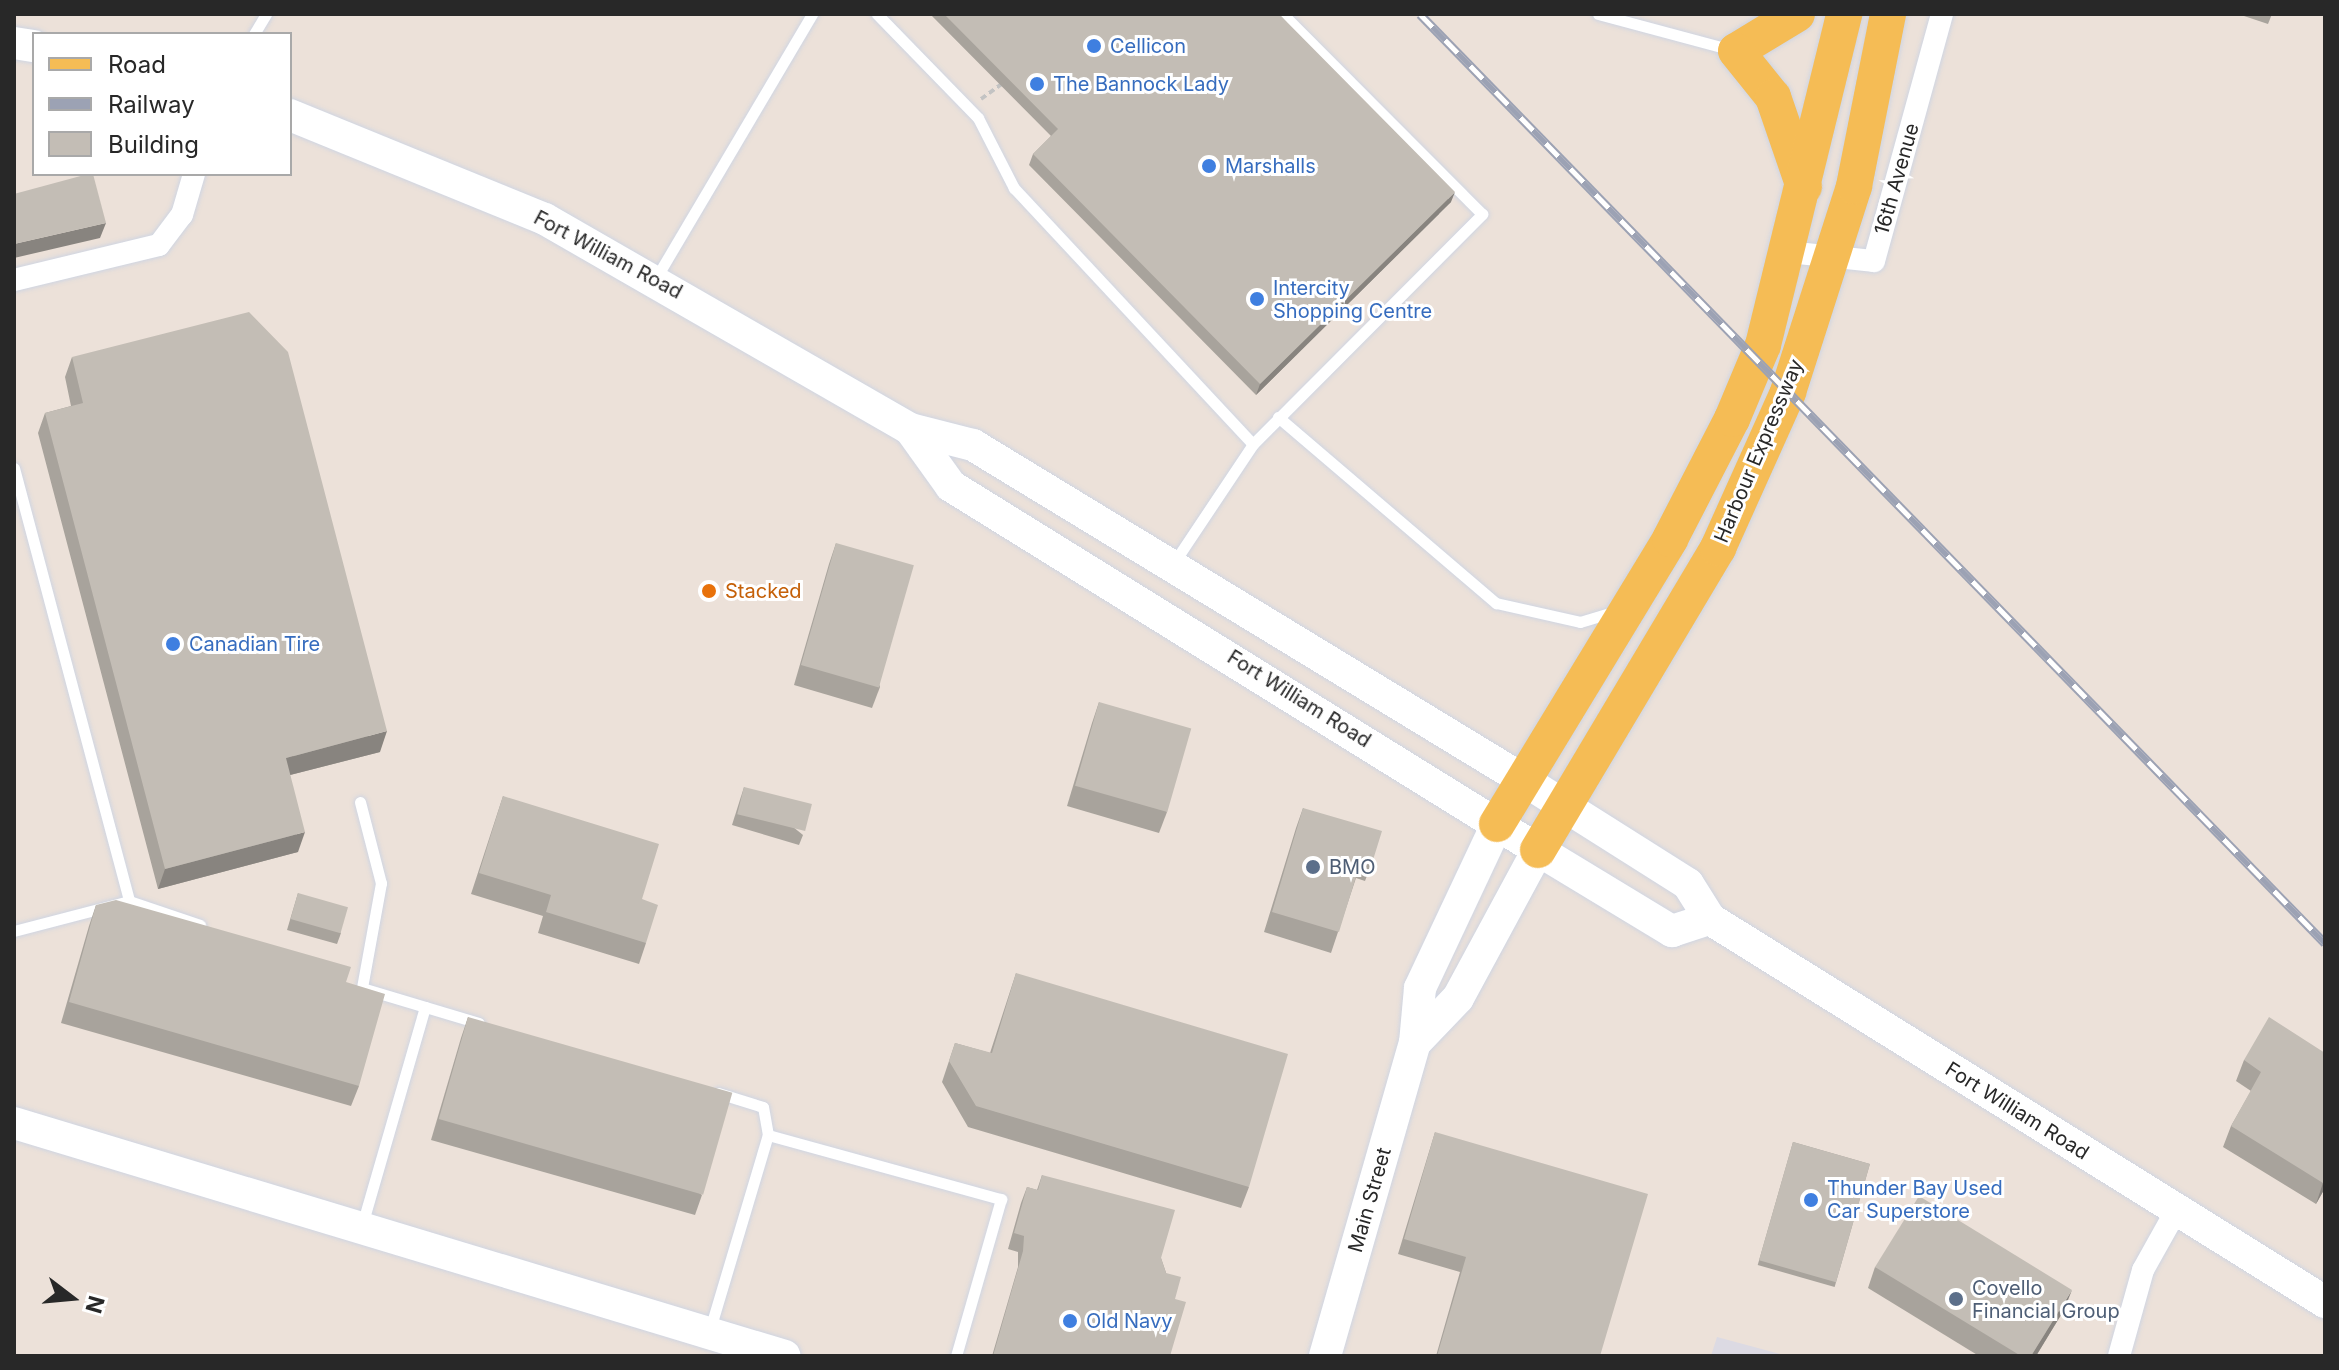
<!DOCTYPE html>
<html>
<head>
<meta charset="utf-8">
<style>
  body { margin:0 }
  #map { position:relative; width:2339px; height:1370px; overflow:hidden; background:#ece1d9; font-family:Inter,sans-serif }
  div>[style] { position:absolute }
  .industrial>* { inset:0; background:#dcdae3 }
  .path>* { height:4px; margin-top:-2px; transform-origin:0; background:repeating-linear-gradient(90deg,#c3c3c3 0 6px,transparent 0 10px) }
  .roads { filter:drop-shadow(0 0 2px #cfd5e2) drop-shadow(0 0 2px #cfd5e2) }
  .lane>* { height:11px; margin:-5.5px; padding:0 5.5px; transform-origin:5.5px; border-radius:5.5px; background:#fff }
  .street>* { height:22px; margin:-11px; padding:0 11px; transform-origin:11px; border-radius:11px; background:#fff }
  .secondary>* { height:32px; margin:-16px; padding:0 16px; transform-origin:16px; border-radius:16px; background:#fff }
  .primary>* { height:36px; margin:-18px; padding:0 18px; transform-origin:18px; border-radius:18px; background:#f5bc55 }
  .rail>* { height:9px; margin-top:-4.5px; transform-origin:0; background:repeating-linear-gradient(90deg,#fff 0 18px,#9ca2b4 0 36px); box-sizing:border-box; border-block:2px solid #9ca2b4 }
  .wall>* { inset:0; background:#a8a39c; transform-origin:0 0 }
  .shaded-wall>* { inset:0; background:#88847f }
  .building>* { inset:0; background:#c3bdb5; transform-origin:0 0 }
  .dots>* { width:22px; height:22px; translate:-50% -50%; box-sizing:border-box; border:4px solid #fff; border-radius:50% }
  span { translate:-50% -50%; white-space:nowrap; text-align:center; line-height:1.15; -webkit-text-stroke:6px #fff; paint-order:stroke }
  .shop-label { font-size:20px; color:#366cbe }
  .left { translate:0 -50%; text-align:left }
  .street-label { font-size:20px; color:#282828 }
  .food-label { font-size:20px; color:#c56008 }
  .service-label { font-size:20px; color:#4e5e75 }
  .frame { position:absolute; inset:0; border:16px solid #282828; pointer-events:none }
  .legend { position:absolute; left:32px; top:32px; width:260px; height:144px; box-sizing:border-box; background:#fff; border:2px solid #a9a9a9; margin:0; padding:10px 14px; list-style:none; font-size:24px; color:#282828 }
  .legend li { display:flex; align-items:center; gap:16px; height:40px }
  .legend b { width:40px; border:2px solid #a9a9a9 }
  .north { position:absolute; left:32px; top:1258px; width:80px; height:80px; -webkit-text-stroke:6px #fff; paint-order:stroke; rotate:106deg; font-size:22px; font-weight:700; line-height:32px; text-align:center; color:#282828 }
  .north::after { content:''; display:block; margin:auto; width:28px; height:36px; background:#282828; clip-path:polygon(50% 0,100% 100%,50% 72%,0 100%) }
</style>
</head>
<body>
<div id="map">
  <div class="industrial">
    <i style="clip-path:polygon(1717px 1337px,1787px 1356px,1711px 1356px)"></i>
  </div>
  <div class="path">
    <i style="left:981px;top:99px;width:27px;rotate:-36deg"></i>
  </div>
  <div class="roads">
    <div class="lane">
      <i style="left:877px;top:14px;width:145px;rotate:45.8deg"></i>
      <i style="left:978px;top:118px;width:79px;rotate:62.8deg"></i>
      <i style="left:1014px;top:188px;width:350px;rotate:47deg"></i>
      <i style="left:1598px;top:14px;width:139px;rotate:15deg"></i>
      <i style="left:254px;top:34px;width:23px;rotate:-59deg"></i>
      <i style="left:656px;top:278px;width:307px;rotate:-59.4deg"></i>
      <i style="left:1278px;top:417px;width:287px;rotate:40.5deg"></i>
      <i style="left:1496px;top:603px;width:86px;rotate:12.7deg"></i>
      <i style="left:1580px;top:622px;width:38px;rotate:-17deg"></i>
      <i style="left:14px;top:468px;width:448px;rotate:75.1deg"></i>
      <i style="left:129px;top:901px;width:119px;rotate:165.4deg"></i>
      <i style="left:1173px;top:564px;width:144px;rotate:-56.3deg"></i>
      <i style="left:1253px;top:444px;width:325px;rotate:-45.1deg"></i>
      <i style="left:1482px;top:214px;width:282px;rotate:-134.9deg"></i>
      <i style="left:360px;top:802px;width:84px;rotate:75.5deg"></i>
      <i style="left:381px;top:883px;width:107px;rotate:100.3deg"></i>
      <i style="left:362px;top:988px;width:122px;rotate:16.7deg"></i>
      <i style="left:129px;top:901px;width:75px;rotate:18.7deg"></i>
      <i style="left:768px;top:1135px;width:242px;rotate:15.4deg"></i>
      <i style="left:1001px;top:1199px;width:163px;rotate:106deg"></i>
      <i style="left:362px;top:1225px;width:227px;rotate:-73.9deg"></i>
      <i style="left:710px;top:1329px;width:202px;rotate:-73.4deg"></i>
      <i style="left:768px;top:1135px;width:28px;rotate:-100deg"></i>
      <i style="left:763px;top:1107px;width:47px;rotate:-162.7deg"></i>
    </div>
    <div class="street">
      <i style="left:1788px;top:252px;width:86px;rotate:6deg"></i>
      <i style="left:1874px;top:261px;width:256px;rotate:-74.6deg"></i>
      <i style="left:14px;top:280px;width:149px;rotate:-13.6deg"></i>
      <i style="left:159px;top:245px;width:38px;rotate:-53deg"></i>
      <i style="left:182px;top:215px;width:43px;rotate:-73.7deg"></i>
      <i style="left:2119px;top:1356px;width:89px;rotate:-74.4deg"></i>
      <i style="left:2143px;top:1270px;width:68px;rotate:-60.8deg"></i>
    </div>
    <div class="secondary">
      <i style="left:14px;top:43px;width:20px;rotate:9deg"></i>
      <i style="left:290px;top:115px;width:275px;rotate:22.2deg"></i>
      <i style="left:545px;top:219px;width:421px;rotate:29.9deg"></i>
      <i style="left:910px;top:429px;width:65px;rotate:14.3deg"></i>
      <i style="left:973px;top:445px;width:643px;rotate:31.32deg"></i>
      <i style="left:1522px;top:779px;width:196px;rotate:32.3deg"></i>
      <i style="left:1688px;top:884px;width:41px;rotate:57.8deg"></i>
      <i style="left:1710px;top:919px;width:725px;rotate:31.91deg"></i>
      <i style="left:910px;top:429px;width:70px;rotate:54.3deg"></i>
      <i style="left:951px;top:486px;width:691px;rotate:31.8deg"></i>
      <i style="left:1538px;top:850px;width:157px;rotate:31.2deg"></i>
      <i style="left:1672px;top:931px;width:40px;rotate:-18deg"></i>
      <i style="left:1415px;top:1043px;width:62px;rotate:-46.3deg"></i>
      <i style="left:1458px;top:998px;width:168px;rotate:-61.6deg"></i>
      <i style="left:14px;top:1123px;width:805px;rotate:16.82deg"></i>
      <i style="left:1325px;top:1356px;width:326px;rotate:-74deg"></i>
      <i style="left:1415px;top:1043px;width:55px;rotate:-84.8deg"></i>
      <i style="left:1420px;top:988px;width:181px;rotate:-64.8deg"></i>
    </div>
    <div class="primary">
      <i style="left:1797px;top:14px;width:71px;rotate:148.8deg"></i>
      <i style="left:1736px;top:51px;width:59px;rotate:51.2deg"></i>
      <i style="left:1773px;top:97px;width:95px;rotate:71deg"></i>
      <i style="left:1497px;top:824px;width:333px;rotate:-58.7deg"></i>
      <i style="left:1670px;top:539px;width:135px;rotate:-62.7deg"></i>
      <i style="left:1732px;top:419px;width:80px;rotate:-67.3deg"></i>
      <i style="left:1763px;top:345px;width:341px;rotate:-76.2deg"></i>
      <i style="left:1538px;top:850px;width:352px;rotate:-59.2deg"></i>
      <i style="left:1718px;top:548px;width:171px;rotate:-65.8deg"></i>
      <i style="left:1788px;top:392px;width:216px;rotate:-72.2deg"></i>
      <i style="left:1854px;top:186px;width:175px;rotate:-78.8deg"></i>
    </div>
  </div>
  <div class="rail">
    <i style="left:1420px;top:14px;width:1297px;rotate:45.75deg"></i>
  </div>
  <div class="wall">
    <i style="clip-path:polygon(930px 14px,1279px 14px,1451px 202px,1256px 395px,1029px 165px,1033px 154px,1051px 136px)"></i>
    <i style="clip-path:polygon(2238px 14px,2272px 14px,2268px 24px)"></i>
    <i style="clip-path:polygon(72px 357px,380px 752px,290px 775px,298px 852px,158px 889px,38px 433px,45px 413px,71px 406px,65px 377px)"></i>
    <i style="clip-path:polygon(836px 543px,880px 687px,872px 708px,794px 685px,829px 564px)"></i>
    <i style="clip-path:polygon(1099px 702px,1167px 812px,1159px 833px,1067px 806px,1092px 723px)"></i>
    <i style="clip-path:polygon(744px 787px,803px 835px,799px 845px,732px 825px)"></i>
    <i style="clip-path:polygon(503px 796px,642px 899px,646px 943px,639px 964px,538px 933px,543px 916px,471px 894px)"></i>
    <i style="clip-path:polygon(1303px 808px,1373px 860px,1365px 881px,1356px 878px,1331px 953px,1264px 932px,1296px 828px)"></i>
    <i style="clip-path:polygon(298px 893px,341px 933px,337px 944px,287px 930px)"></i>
    <i style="clip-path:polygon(96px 905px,346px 982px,359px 1086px,351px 1106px,61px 1023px,89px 926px)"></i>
    <i style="clip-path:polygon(1016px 973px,1249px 1187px,1241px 1208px,968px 1127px,942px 1082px,955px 1043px,990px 1053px)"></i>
    <i style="clip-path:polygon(468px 1017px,702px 1195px,695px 1215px,431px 1140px,461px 1038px)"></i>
    <i style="clip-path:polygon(2325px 1053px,2325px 1188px,2316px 1204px,2223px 1147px,2231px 1126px,2251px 1091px,2236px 1081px,2244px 1060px)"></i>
    <i style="clip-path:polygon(1435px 1132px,1600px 1356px,1436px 1356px,1460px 1272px,1398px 1254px)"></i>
    <i style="left:1793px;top:1142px;width:80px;height:128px;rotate:16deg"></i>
    <i style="clip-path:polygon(1042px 1175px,1161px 1258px,1175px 1299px,1170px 1356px,992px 1356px,1018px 1267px,1018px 1252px,1008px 1249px,1021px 1203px,1027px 1187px,1037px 1190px)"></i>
    <i style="clip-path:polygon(1875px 1267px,2064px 1310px,2036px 1356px,1979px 1356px,1868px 1288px)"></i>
  </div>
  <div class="shaded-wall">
    <i style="clip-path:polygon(1455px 192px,1451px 202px,1256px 395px,1260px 384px)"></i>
    <i style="clip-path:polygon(106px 223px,100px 238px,14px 258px,14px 244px)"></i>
    <i style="clip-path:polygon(387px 731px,380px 752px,278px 778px,286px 758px)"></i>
    <i style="clip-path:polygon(305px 832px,298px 852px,158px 889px,165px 869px)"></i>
    <i style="clip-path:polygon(2325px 1180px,2325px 1188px,2316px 1204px,2323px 1183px)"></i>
    <i style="clip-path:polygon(2072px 1290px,2064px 1310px,2036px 1356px,2031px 1356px)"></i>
  </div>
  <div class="building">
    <i style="clip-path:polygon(944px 14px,1279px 14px,1455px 192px,1260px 384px,1033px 154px,1058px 129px)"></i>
    <i style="clip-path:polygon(88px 174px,93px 174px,106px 223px,14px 244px,14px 194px)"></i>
    <i style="clip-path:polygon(249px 312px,288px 352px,387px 731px,286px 758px,305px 832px,165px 869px,45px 413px,83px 403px,72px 357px)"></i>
    <i style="left:836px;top:543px;width:81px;height:127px;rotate:16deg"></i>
    <i style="left:1099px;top:702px;width:96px;height:87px;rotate:16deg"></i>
    <i style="left:744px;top:787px;width:70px;height:28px;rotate:14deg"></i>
    <i style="clip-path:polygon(503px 796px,659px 844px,642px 899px,658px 905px,646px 943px,546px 912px,551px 895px,479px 873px)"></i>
    <i style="clip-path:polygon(1303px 808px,1382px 831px,1373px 860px,1362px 857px,1339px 932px,1272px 912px)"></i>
    <i style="left:298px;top:893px;width:52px;height:27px;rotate:16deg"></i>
    <i style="clip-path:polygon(116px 900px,351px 967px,346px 982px,385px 994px,359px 1086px,69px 1002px,96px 905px)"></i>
    <i style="clip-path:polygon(1016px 973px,1288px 1054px,1249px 1187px,976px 1106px,949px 1061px,955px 1043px,992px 1053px)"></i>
    <i style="left:468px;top:1017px;width:275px;height:106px;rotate:16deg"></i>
    <i style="clip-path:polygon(2269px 1017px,2325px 1053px,2325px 1180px,2323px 1183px,2231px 1126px,2261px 1072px,2244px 1060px)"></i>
    <i style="clip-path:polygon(1435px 1132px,1648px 1194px,1600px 1356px,1437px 1356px,1466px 1257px,1404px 1239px)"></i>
    <i style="left:1793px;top:1142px;width:80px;height:123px;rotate:16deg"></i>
    <i style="clip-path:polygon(1042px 1175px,1175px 1210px,1161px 1258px,1166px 1273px,1181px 1277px,1175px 1299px,1186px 1302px,1170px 1356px,993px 1356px,1023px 1251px,1024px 1236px,1014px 1233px,1027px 1187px,1038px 1190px)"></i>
    <i style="clip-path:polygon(1919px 1196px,2072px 1290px,2031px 1356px,2021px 1356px,1875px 1267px)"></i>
  </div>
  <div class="dots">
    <i style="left:1094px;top:46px;background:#3f7fe0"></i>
    <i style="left:1037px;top:84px;background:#3f7fe0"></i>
    <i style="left:1209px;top:166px;background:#3f7fe0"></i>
    <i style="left:1257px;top:299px;background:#3f7fe0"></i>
    <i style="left:709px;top:591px;background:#e8710a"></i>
    <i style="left:173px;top:644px;background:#3f7fe0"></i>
    <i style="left:1313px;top:867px;background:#5c6f8a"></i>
    <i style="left:1811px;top:1200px;background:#3f7fe0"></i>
    <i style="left:1956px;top:1299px;background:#5c6f8a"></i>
    <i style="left:1070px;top:1321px;background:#3f7fe0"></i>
  </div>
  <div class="shop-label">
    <span class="left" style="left:1110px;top:46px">Cellicon</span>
    <span class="left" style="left:1053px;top:84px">The Bannock Lady</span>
    <span class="left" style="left:1225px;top:166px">Marshalls</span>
    <span class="left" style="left:1273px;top:300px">Intercity<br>Shopping Centre</span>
    <span class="left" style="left:189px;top:644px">Canadian Tire</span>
    <span class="left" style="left:1827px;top:1200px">Thunder Bay Used<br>Car Superstore</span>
    <span class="left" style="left:1086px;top:1321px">Old Navy</span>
  </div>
  <div class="street-label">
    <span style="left:1897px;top:179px;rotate:-74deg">16th Avenue</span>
    <span style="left:608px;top:255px;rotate:28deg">Fort William Road</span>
    <span style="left:1759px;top:451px;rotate:-67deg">Harbour Expressway</span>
    <span style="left:1299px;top:699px;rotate:32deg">Fort William Road</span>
    <span style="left:2017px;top:1111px;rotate:32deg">Fort William Road</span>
    <span style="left:1370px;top:1200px;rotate:-74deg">Main Street</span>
  </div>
  <div class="food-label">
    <span class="left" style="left:725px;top:591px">Stacked</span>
  </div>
  <div class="service-label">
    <span class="left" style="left:1329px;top:867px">BMO</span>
    <span class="left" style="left:1972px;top:1300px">Covello<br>Financial Group</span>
  </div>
  <div class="frame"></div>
  <ul class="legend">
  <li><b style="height:10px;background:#f5bc55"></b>Road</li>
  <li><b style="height:10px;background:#9ca2b4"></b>Railway</li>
  <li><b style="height:22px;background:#c3bdb5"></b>Building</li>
  </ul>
  <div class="north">N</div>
</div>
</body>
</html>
